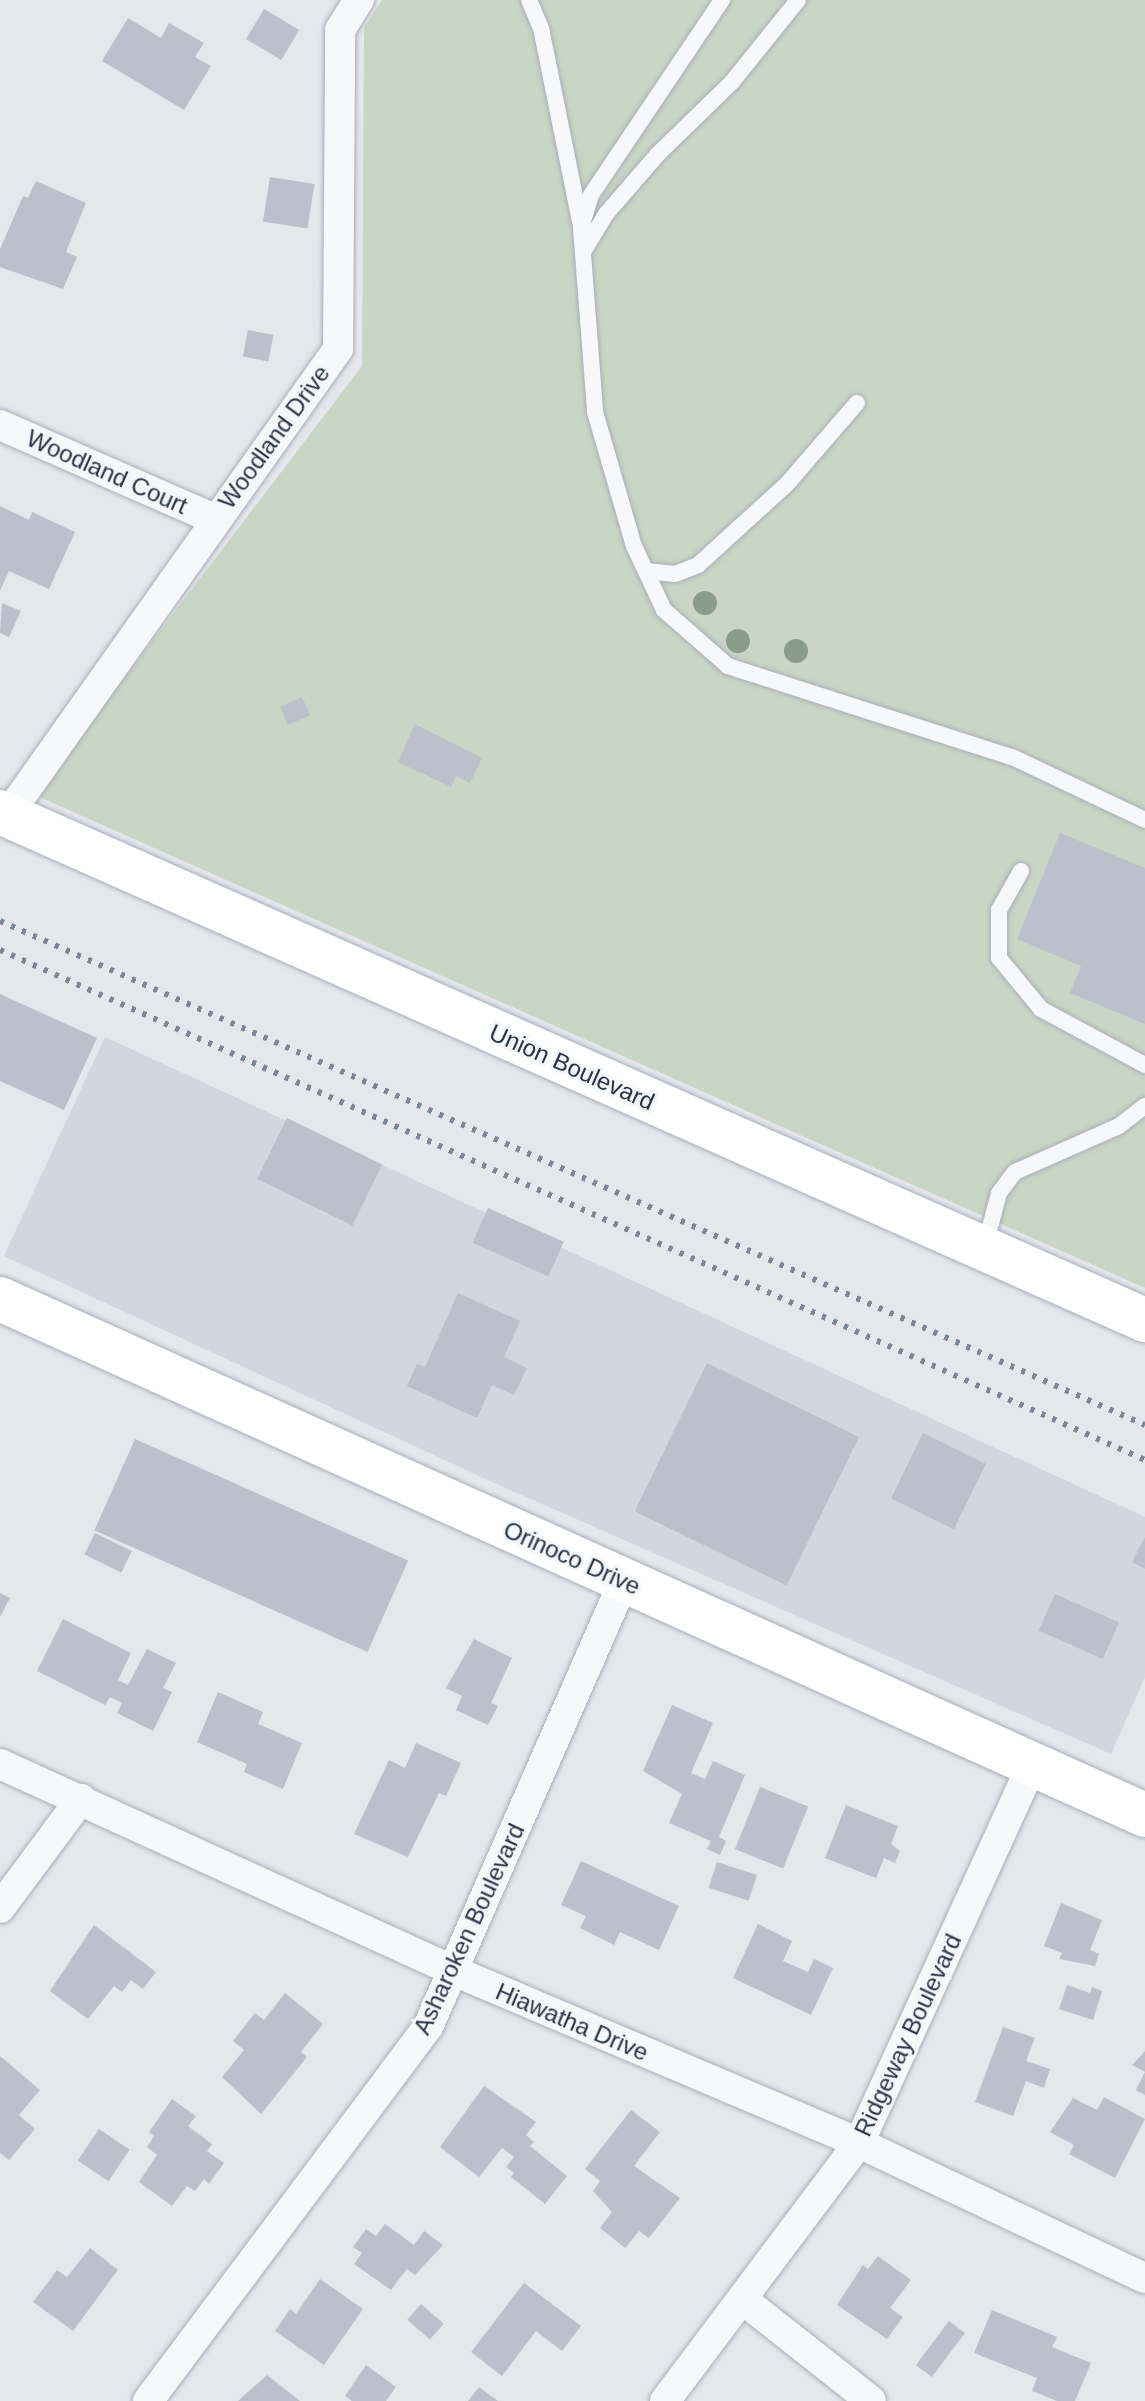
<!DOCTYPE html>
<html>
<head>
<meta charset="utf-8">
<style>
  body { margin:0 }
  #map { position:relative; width:1145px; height:2401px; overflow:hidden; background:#e4e7ec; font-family:Arial,sans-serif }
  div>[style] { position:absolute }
  .built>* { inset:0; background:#d2d6de }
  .green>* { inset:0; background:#c9d6c5 }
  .building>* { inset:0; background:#bbc0ca; transform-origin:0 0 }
  .roads { filter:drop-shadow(0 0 2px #a9aeb7) drop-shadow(0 0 2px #a9aeb7) }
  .lane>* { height:16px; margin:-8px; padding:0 8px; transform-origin:8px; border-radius:8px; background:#f7f8fa }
  .street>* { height:30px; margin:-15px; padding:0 15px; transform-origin:15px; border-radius:15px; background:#f7f8fa }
  .secondary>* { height:44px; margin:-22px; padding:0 22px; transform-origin:22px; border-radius:22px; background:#fff }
  .rail>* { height:6px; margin-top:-3px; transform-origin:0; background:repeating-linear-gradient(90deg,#7d8696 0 4px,transparent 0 12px) }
  .trees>* { width:24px; height:24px; margin:-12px; border-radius:50%; background:#899d89 }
  span { translate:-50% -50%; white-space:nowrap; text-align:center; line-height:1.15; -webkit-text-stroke:6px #f4f6f9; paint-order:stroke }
  .street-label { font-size:24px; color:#2b3445 }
</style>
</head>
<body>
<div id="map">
  <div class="built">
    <i style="clip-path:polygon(105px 1037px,1145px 1517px,1145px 1677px,1111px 1754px,492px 1482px,4px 1256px)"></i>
  </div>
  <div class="green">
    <i style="clip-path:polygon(382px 0,1145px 0,1145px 1288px,35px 795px,362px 366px,364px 28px)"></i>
  </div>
  <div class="building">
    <i style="left:264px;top:9px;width:41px;height:35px;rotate:31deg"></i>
    <i style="clip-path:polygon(128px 18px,161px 38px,169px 23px,204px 43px,195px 57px,211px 66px,184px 110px,102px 61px)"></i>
    <i style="left:270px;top:177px;width:45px;height:45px;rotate:9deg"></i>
    <i style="clip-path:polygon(36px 181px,86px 203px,66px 252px,77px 257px,63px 289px,0 267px,0 249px,23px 196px,28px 198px)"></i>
    <i style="left:248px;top:330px;width:26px;height:27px;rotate:11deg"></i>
    <i style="clip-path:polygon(0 506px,29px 520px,32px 512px,75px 532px,49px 589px,9px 571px,0 591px)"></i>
    <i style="clip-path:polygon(2px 603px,21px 611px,9px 637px,0 633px)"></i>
    <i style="left:302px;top:697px;width:20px;height:24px;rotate:66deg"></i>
    <i style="clip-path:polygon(415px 724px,482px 758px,470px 783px,456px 776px,451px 787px,398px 762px)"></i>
    <i style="clip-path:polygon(1060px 833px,1145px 868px,1145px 1024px,1070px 993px,1081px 966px,1017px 939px)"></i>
    <i style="clip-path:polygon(0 994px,97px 1038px,64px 1110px,0 1081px)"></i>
    <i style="left:287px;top:1118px;width:106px;height:68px;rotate:26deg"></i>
    <i style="left:488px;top:1208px;width:83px;height:38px;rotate:24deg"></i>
    <i style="clip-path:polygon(458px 1293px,520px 1321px,504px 1357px,527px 1368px,514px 1395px,492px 1385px,477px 1418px,407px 1386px,417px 1364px,425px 1367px)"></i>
    <i style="left:707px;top:1363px;width:169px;height:165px;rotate:26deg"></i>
    <i style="left:923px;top:1433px;width:70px;height:73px;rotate:26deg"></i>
    <i style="left:135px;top:1439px;width:299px;height:100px;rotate:24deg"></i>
    <i style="left:95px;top:1533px;width:41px;height:24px;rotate:26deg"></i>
    <i style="clip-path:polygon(1145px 1537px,1145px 1569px,1132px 1562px)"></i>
    <i style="clip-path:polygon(0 1593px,10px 1598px,0 1617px)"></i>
    <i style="left:1055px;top:1594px;width:70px;height:40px;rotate:24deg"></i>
    <i style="clip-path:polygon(63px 1619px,131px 1653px,118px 1680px,128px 1685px,147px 1649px,176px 1663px,163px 1688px,172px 1692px,153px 1731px,117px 1713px,122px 1703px,110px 1697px,105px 1705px,37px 1671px)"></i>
    <i style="clip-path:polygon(474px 1639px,512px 1658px,491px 1703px,498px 1706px,488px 1725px,456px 1710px,462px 1696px,446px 1688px)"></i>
    <i style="clip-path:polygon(218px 1692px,263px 1712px,258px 1724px,302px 1743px,283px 1789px,244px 1772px,247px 1764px,197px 1742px)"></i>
    <i style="clip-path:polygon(672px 1705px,713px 1723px,691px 1773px,705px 1779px,713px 1761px,745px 1775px,719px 1837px,726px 1841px,720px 1855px,707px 1849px,711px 1841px,669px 1823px,682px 1794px,643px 1771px)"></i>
    <i style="clip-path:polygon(416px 1743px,461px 1763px,446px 1796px,439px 1793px,408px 1857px,354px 1834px,389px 1760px,405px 1768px)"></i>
    <i style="left:760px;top:1787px;width:52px;height:67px;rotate:22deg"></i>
    <i style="clip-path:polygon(846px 1805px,898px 1826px,891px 1844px,900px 1851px,895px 1863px,884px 1858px,876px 1878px,825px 1858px)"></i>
    <i style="clip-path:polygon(581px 1861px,679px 1906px,659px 1950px,620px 1932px,614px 1945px,580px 1928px,586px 1916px,561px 1905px)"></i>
    <i style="left:717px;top:1862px;width:42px;height:27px;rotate:18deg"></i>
    <i style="clip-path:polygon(1061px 1903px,1102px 1920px,1090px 1950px,1099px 1954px,1095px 1966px,1059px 1959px,1062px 1953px,1044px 1946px)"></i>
    <i style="clip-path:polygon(758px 1924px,792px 1941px,783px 1961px,808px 1972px,814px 1959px,833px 1968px,811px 2015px,733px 1978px)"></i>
    <i style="clip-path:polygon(94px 1925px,156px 1972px,143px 1989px,131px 1980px,122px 1992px,114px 1986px,88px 2019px,50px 1991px)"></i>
    <i style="clip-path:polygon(1067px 1985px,1090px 1993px,1092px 1987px,1102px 1991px,1093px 2020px,1059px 2009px)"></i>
    <i style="clip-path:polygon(285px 1993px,323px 2024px,301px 2052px,307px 2057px,261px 2114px,222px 2077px,244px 2050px,233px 2041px,255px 2013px,264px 2020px)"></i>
    <i style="clip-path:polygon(1003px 2027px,1035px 2038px,1026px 2061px,1050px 2069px,1044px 2088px,1026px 2081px,1013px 2116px,975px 2102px)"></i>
    <i style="clip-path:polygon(1145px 2051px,1145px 2095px,1136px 2090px,1145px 2072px,1132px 2065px)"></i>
    <i style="clip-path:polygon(0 2056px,40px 2090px,19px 2115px,35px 2129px,9px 2160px,0 2153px)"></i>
    <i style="clip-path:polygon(484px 2086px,536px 2122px,526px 2135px,534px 2142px,530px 2146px,567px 2176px,545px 2204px,511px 2177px,514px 2173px,506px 2167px,514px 2157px,502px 2148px,479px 2177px,440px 2147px)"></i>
    <i style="clip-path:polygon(1104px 2097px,1145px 2119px,1115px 2178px,1069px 2154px,1074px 2145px,1050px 2132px,1073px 2098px,1097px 2110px)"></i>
    <i style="clip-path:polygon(172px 2099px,196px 2116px,188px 2126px,212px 2144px,207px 2151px,224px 2163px,209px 2184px,204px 2179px,195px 2191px,187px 2186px,172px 2206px,139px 2182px,157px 2155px,147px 2147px,154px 2136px,149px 2132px)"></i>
    <i style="clip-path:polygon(631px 2110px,660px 2132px,634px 2166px,680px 2198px,649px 2238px,639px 2231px,625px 2248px,600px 2228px,612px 2212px,593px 2191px,600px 2181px,585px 2169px)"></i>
    <i style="left:99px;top:2129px;width:37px;height:38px;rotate:34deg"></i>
    <i style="clip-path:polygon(385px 2224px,414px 2245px,424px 2231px,443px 2245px,415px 2275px,407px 2269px,391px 2290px,354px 2264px,362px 2253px,353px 2247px,366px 2229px,376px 2236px)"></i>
    <i style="clip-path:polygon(90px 2248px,118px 2270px,73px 2331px,33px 2302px,57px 2270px,67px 2277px)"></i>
    <i style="clip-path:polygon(878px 2256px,911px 2280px,890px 2308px,903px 2317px,887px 2339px,837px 2305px,863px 2265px,868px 2269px)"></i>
    <i style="clip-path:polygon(320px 2279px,363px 2309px,324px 2365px,275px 2331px,290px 2309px,296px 2314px)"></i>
    <i style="clip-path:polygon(524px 2283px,581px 2326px,562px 2351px,536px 2331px,502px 2376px,471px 2352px)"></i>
    <i style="left:421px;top:2304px;width:30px;height:21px;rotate:41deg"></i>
    <i style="clip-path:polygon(992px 2310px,1057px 2337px,1052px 2347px,1091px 2363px,1075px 2401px,1057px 2401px,1032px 2391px,1037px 2378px,974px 2353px)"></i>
    <i style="left:949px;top:2321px;width:20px;height:55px;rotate:37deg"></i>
    <i style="clip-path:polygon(366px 2365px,396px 2387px,386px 2401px,352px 2401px,345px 2396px)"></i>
    <i style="clip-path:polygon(267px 2375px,300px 2401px,238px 2401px)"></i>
    <i style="clip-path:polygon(479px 2387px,498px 2401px,468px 2401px)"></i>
  </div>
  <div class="roads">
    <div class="lane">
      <i style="left:529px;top:0;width:30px;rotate:67deg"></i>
      <i style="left:541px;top:28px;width:198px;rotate:78.6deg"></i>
      <i style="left:722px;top:0;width:235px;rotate:123.9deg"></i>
      <i style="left:591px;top:195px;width:34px;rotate:107deg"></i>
      <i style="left:581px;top:228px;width:185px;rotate:85.6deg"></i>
      <i style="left:595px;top:412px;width:140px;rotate:73.8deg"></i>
      <i style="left:634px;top:546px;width:71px;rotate:64.9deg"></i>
      <i style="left:664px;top:610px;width:85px;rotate:41.2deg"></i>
      <i style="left:728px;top:666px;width:298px;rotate:17.8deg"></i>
      <i style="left:1012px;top:757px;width:147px;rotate:25.3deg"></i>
      <i style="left:583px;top:252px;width:44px;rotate:-58.8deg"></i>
      <i style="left:606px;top:214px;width:79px;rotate:-49.1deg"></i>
      <i style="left:658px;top:154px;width:103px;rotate:-44.2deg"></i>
      <i style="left:732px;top:82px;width:105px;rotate:-51.2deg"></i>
      <i style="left:646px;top:571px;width:29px;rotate:6deg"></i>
      <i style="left:675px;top:574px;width:25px;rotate:-21deg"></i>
      <i style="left:698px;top:565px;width:120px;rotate:-42.3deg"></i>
      <i style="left:787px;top:484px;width:107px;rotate:-49.2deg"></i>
      <i style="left:1021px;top:871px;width:45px;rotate:119.4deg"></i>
      <i style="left:999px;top:910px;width:48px;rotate:90deg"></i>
      <i style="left:999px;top:958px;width:66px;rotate:50.5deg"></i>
      <i style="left:1041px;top:1009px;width:118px;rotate:28.3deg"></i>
      <i style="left:985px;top:1246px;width:55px;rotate:-75.2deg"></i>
      <i style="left:999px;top:1193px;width:26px;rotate:-53deg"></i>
      <i style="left:1015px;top:1172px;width:114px;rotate:-23.9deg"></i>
      <i style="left:1119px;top:1126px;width:33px;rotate:-38deg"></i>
    </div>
    <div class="street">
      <i style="left:0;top:425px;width:234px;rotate:23.7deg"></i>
      <i style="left:7px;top:816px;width:572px;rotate:-54.67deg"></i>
      <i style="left:338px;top:349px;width:319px;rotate:-89.6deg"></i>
      <i style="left:340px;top:30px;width:36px;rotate:-58deg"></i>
      <i style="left:0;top:1764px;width:499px;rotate:24.5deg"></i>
      <i style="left:454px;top:1971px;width:440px;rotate:23deg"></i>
      <i style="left:859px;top:2143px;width:316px;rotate:25.3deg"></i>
      <i style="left:0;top:1908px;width:136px;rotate:-53.4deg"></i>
      <i style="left:742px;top:2299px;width:164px;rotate:38.3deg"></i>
      <i style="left:148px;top:2401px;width:467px;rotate:-53.2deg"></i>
      <i style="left:428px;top:2027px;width:487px;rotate:-66.3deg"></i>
      <i style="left:665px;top:2401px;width:323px;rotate:-53.1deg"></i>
      <i style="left:859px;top:2143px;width:416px;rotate:-65.4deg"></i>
    </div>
    <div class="secondary">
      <i style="left:0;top:812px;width:1253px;rotate:23.93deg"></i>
      <i style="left:0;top:1299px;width:1256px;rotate:24.26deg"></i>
    </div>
  </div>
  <div class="rail">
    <i style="left:0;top:921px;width:1251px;rotate:23.76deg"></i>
    <i style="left:0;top:950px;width:1253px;rotate:24.01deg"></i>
  </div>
  <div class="trees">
    <i style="left:705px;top:603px"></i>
    <i style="left:738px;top:641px"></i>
    <i style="left:796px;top:651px"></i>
  </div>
  <div class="street-label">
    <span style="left:274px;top:437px;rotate:-54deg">Woodland Drive</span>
    <span style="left:107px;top:472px;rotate:24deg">Woodland Court</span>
    <span style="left:572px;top:1067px;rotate:24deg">Union Boulevard</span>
    <span style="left:572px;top:1558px;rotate:24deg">Orinoco Drive</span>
    <span style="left:469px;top:1929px;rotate:-65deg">Asharoken Boulevard</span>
    <span style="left:572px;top:2022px;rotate:23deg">Hiawatha Drive</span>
    <span style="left:908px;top:2035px;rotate:-65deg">Ridgeway Boulevard</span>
  </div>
</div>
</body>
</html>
